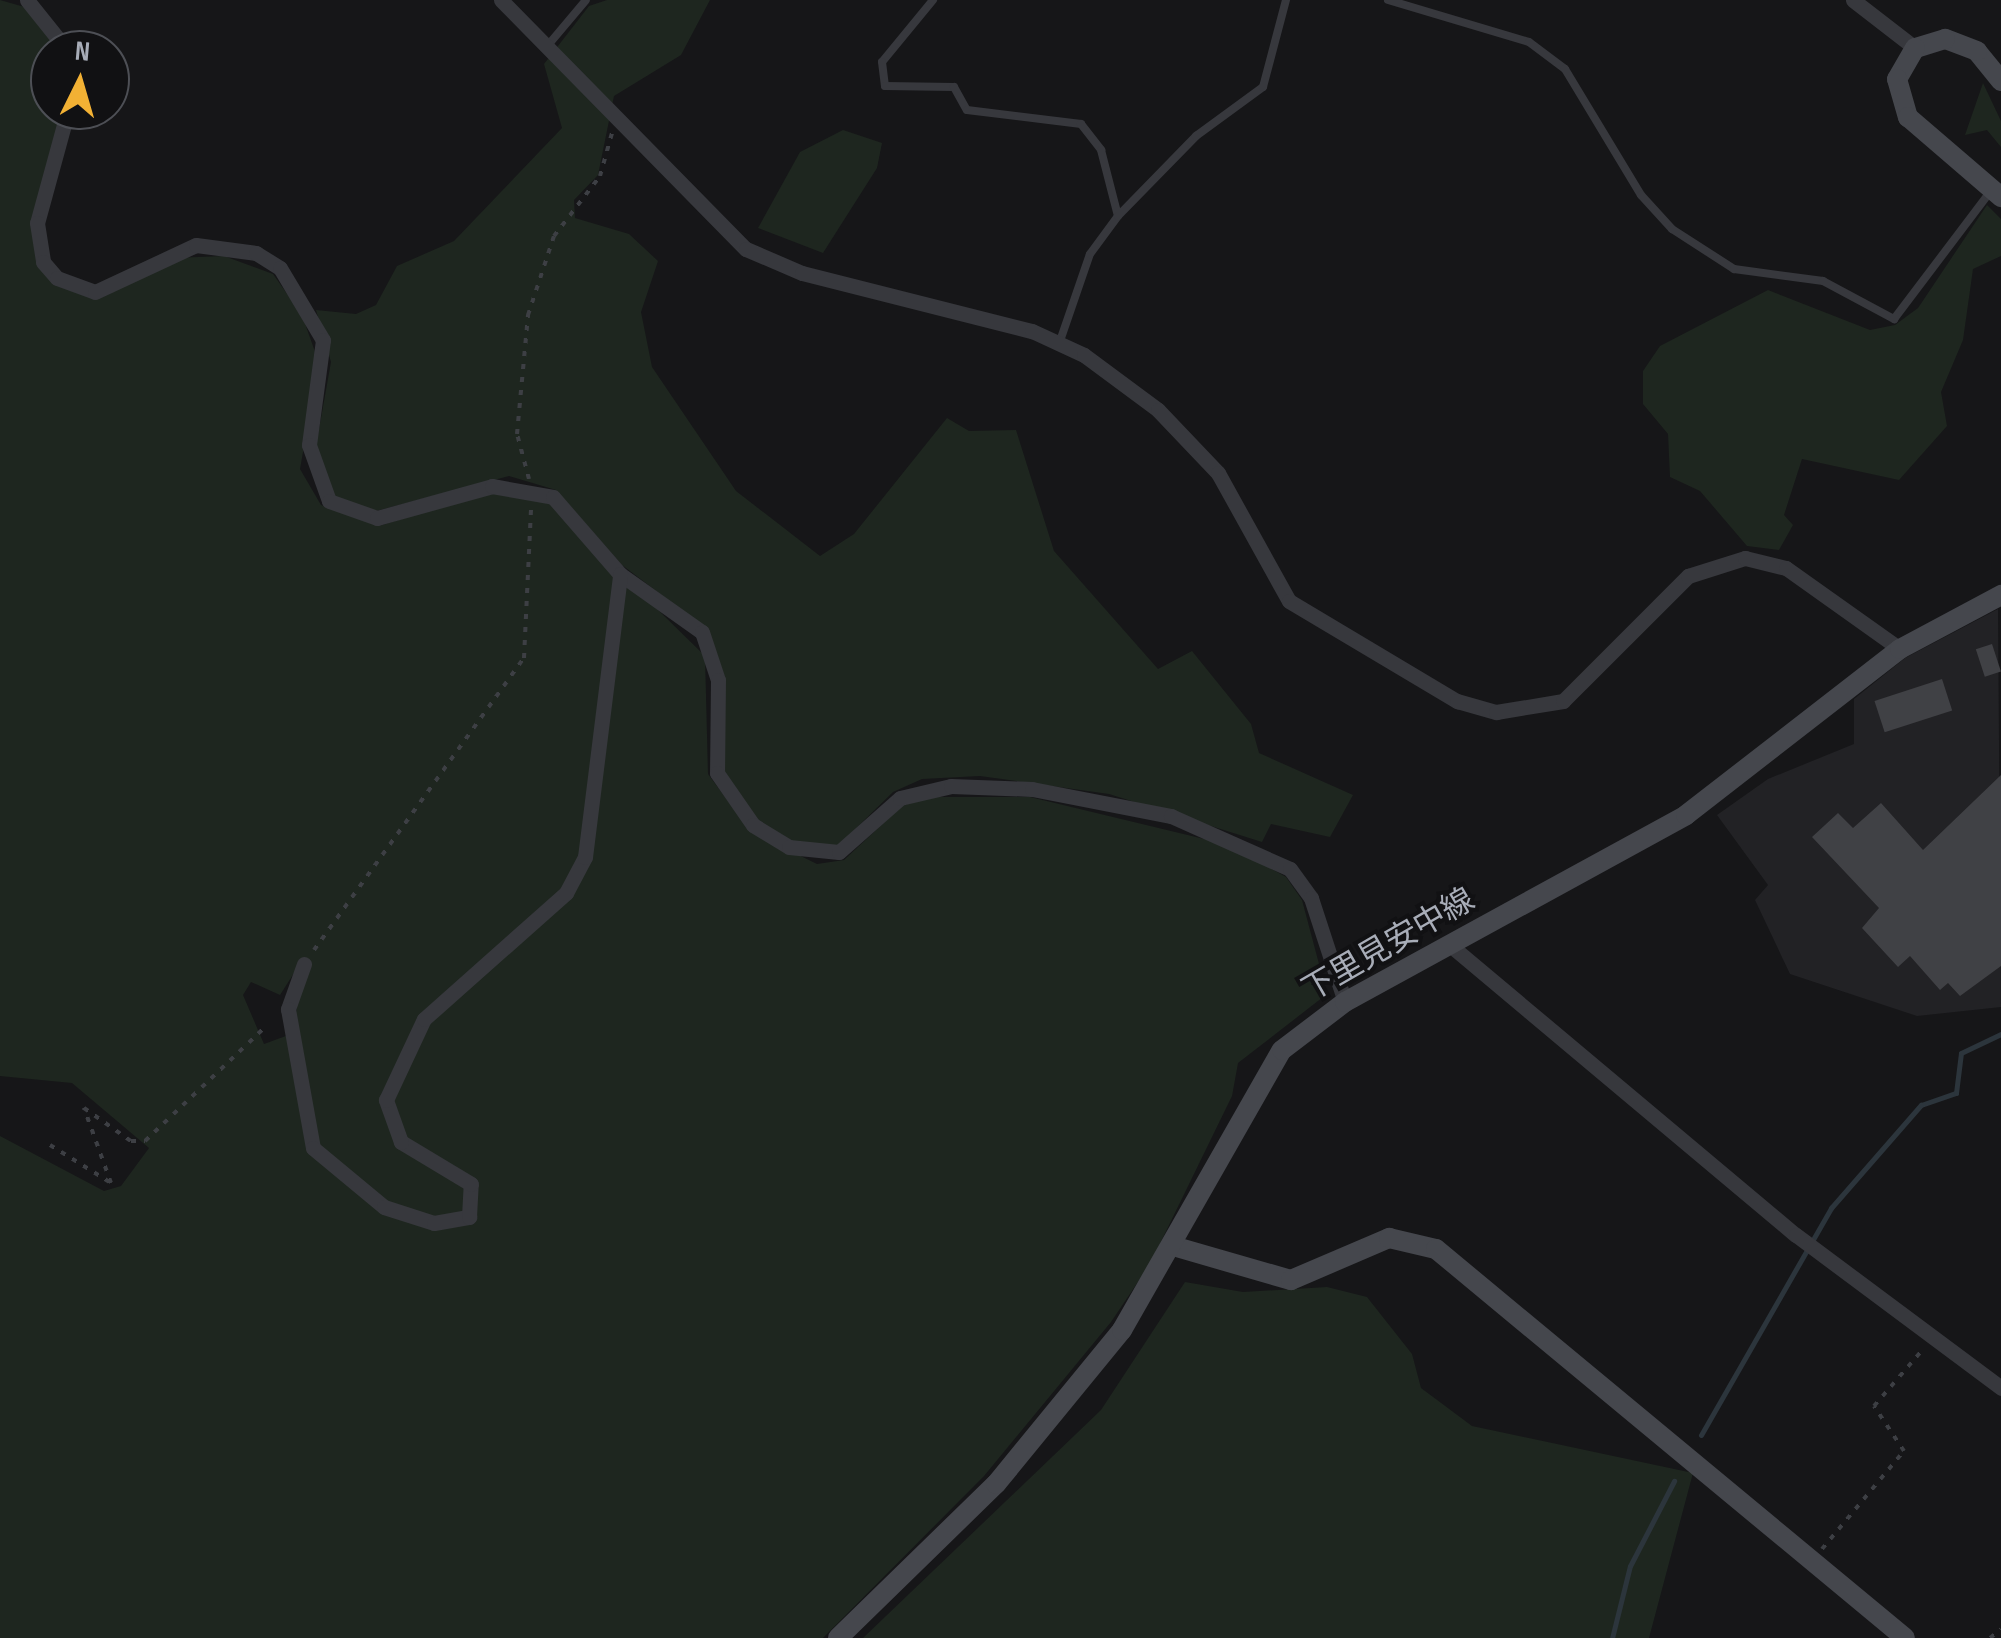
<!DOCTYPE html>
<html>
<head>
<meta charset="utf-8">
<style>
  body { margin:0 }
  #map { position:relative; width:2001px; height:1638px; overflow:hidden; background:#161618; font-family:"Sofia Sans Condensed","Noto Sans JP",sans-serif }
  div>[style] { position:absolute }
  .built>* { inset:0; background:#222225 }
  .green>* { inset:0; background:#1e261f }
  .stream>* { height:5px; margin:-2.5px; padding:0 2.5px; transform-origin:2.5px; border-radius:2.5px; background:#2c353c }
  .building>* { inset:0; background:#404145; transform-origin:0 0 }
  .path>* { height:4px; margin-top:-2px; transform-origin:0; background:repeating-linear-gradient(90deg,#3d3f44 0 5px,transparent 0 13px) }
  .lane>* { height:8px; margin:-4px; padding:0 4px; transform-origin:4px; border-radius:4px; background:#37383d }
  .street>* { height:15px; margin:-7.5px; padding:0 7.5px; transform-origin:7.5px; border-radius:7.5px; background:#37383d }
  .secondary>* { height:20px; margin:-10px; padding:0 10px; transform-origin:10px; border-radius:10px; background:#45474d }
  span { translate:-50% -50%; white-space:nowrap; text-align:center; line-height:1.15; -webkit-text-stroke:8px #111113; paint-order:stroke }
  .street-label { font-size:32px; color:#a8adb8 }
  .north { position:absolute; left:30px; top:30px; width:100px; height:100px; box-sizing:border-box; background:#111113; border:2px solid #4d4f55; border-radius:50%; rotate:5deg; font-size:28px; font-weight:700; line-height:40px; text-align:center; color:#a8adb8 }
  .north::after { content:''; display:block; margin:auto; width:35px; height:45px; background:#f2b134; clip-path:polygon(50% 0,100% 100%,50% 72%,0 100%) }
</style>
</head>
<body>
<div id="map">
  <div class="built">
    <i style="clip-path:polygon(1998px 609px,2001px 1007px,1917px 1016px,1790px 974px,1755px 900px,1768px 885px,1717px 815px,1768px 779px,1854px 744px,1854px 699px,1905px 658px)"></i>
  </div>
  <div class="green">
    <i style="clip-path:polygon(evenodd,0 0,35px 10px,61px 50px,50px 50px,50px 110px,63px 110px,32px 222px,39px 264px,96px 296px,173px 258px,224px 256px,273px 274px,302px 315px,319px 363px,300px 469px,321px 505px,379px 526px,493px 491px,550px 504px,705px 656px,708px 774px,750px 831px,817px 864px,844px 860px,902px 806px,926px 797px,1030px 797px,1229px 845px,1286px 877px,1302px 900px,1327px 994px,1238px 1063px,1232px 1096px,1150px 1264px,1111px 1322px,984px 1476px,823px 1638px,0 1638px,0 1136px,104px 1191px,121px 1186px,149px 1148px,72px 1083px,0 1076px,0 0,301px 962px,294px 1033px,264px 1044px,243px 995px,251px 982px,280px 995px,301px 962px)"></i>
    <i style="clip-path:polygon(607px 0,710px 0,681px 55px,614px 96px,598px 175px,574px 200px,575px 218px,629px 234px,658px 261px,641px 312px,652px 367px,736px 491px,820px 556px,854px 534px,947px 418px,969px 431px,1016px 430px,1054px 551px,1158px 669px,1192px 651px,1251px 724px,1259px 753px,1353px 795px,1330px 837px,1271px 824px,1262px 842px,1109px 794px,980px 776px,922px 779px,893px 792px,837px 847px,791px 841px,757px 821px,724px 771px,725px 678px,709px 631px,622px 565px,556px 490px,509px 476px,376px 511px,333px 497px,316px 446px,331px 362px,316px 310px,356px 314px,376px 305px,397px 266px,454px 241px,562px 128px,544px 64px,589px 6px)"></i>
    <i style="clip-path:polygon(1983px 83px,2001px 121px,2001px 147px,1987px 130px,1965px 135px)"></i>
    <i style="clip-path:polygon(843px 130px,882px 143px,877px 168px,823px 253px,758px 228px,800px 152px)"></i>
    <i style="clip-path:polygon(1987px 205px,2001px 219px,2001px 256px,1973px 269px,1963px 340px,1941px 392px,1947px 426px,1899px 480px,1802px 459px,1784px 515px,1793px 525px,1779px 550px,1747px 546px,1700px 491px,1670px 477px,1668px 434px,1643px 404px,1643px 371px,1660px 346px,1768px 290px,1870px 330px,1895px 325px,1918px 308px)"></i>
    <i style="clip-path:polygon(1185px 1282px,1243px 1292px,1327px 1287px,1367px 1297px,1412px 1354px,1421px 1388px,1472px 1426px,1693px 1473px,1649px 1638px,863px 1638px,1101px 1410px)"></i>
  </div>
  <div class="stream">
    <i style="left:1701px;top:1435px;width:262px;rotate:-60.2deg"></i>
    <i style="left:1831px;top:1208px;width:137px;rotate:-48.9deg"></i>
    <i style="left:1921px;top:1105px;width:37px;rotate:-19deg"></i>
    <i style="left:1956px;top:1093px;width:40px;rotate:-82.9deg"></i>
    <i style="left:1961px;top:1053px;width:44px;rotate:-25.4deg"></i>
    <i style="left:1612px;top:1638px;width:74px;rotate:-76deg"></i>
    <i style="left:1630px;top:1566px;width:96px;rotate:-62.6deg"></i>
  </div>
  <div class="building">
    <i style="left:1992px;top:644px;width:29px;height:17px;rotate:72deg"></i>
    <i style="left:1942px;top:679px;width:33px;height:71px;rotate:72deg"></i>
    <i style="clip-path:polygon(2001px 775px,2001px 966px,1960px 996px,1948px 983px,1940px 990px,1910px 956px,1898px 967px,1862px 928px,1879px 908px,1812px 837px,1838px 813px,1853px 828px,1881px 803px,1923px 850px)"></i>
  </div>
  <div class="path">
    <i style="left:529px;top:479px;width:47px;rotate:-104.9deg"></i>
    <i style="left:517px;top:434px;width:120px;rotate:-84.7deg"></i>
    <i style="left:528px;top:315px;width:83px;rotate:-71.8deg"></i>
    <i style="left:554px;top:236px;width:76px;rotate:-52.5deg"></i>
    <i style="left:600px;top:176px;width:45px;rotate:-74.4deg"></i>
    <i style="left:314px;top:950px;width:360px;rotate:-54.3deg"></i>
    <i style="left:524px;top:658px;width:150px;rotate:-87.3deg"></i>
    <i style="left:50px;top:1145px;width:72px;rotate:31.9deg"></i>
    <i style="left:111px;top:1183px;width:80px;rotate:-109.8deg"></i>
    <i style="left:84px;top:1108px;width:57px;rotate:35.1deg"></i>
    <i style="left:131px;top:1141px;width:14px"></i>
    <i style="left:145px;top:1141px;width:166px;rotate:-43.5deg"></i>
    <i style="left:1822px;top:1549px;width:128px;rotate:-50.1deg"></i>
    <i style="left:1904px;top:1451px;width:54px;rotate:-123.7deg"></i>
    <i style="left:1874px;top:1406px;width:77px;rotate:-49.2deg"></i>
    <i style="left:1990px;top:1638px;width:14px;rotate:-39deg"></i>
  </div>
  <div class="lane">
    <i style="left:933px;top:0;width:80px;rotate:129.4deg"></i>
    <i style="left:882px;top:62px;width:24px;rotate:83deg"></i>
    <i style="left:885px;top:86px;width:69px;rotate:0.8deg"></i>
    <i style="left:954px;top:87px;width:26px;rotate:61deg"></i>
    <i style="left:967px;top:110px;width:115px;rotate:7deg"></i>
    <i style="left:1081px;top:124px;width:33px;rotate:52deg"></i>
    <i style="left:1101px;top:150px;width:68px;rotate:75.6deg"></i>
    <i style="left:1388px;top:0;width:147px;rotate:16.6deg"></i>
    <i style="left:1529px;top:42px;width:45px;rotate:36.9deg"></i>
    <i style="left:1565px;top:69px;width:147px;rotate:58.9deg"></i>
    <i style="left:1641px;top:195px;width:46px;rotate:47.6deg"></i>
    <i style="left:1672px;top:229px;width:74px;rotate:32.8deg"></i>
    <i style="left:1734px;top:269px;width:90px;rotate:7.7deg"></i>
    <i style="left:1823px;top:281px;width:81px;rotate:28.2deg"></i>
    <i style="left:1894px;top:319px;width:159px;rotate:-52.9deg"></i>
    <i style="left:549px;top:44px;width:57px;rotate:-49.9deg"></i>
    <i style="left:1060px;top:341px;width:92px;rotate:-71deg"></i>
    <i style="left:1090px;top:254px;width:47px;rotate:-53.6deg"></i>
    <i style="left:1118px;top:216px;width:112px;rotate:-45.7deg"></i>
    <i style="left:1196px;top:136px;width:83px;rotate:-36.2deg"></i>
    <i style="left:1263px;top:87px;width:90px;rotate:-75.2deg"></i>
  </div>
  <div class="street">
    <i style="left:27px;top:0;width:64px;rotate:51.3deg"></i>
    <i style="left:501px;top:0;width:349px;rotate:45.5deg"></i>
    <i style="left:746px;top:249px;width:61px;rotate:23.2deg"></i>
    <i style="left:802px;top:273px;width:237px;rotate:14.2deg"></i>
    <i style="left:1032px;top:331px;width:57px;rotate:24.8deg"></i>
    <i style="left:1084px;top:355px;width:92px;rotate:36.6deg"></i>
    <i style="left:1158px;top:410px;width:87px;rotate:46.4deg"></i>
    <i style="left:1218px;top:473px;width:146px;rotate:61deg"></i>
    <i style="left:1289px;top:601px;width:196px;rotate:30.8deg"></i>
    <i style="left:1457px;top:701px;width:41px;rotate:15.8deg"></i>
    <i style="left:1496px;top:712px;width:68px;rotate:-9.3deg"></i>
    <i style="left:1563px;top:701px;width:177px;rotate:-45deg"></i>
    <i style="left:1688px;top:576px;width:60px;rotate:-17.5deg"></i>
    <i style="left:1745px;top:558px;width:42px;rotate:13.7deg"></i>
    <i style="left:1786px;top:568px;width:140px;rotate:35.4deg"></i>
    <i style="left:1853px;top:0;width:78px;rotate:37.7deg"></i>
    <i style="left:68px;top:110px;width:117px;rotate:105.3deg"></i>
    <i style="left:37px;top:223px;width:39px;rotate:81deg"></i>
    <i style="left:43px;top:262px;width:21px;rotate:49deg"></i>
    <i style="left:57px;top:278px;width:40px;rotate:20.2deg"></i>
    <i style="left:95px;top:292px;width:111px;rotate:-25deg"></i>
    <i style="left:196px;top:245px;width:61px;rotate:7.6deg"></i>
    <i style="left:256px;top:253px;width:28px;rotate:32deg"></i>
    <i style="left:280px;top:268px;width:84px;rotate:59.2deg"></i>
    <i style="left:323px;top:340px;width:106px;rotate:97.6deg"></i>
    <i style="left:309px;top:445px;width:59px;rotate:70.3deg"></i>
    <i style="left:329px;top:501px;width:51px;rotate:19.5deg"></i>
    <i style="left:377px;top:518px;width:119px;rotate:-15.5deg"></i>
    <i style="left:492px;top:486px;width:62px;rotate:10.2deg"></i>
    <i style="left:553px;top:497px;width:102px;rotate:49deg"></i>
    <i style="left:620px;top:574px;width:100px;rotate:35.3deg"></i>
    <i style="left:702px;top:632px;width:51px;rotate:71.6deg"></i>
    <i style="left:718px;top:680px;width:93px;rotate:90.6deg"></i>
    <i style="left:717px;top:773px;width:63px;rotate:55.3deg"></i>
    <i style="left:753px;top:825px;width:42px;rotate:31.4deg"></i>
    <i style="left:789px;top:847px;width:50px;rotate:5.7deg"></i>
    <i style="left:839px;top:852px;width:81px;rotate:-41.5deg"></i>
    <i style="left:900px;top:798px;width:52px;rotate:-13.2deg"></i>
    <i style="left:951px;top:786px;width:81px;rotate:2.1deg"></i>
    <i style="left:1032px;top:789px;width:142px;rotate:11deg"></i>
    <i style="left:1171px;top:816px;width:130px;rotate:24deg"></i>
    <i style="left:1290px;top:869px;width:36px;rotate:54deg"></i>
    <i style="left:1311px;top:898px;width:109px;rotate:71.9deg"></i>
    <i style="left:1450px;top:945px;width:451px;rotate:40deg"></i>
    <i style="left:1796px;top:1235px;width:256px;rotate:36.7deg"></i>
    <i style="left:304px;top:964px;width:48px;rotate:109.6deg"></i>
    <i style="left:288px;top:1009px;width:141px;rotate:79.8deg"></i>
    <i style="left:313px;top:1148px;width:92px;rotate:39.7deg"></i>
    <i style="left:384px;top:1207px;width:52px;rotate:17.7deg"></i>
    <i style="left:434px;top:1223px;width:36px;rotate:-10deg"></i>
    <i style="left:469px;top:1217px;width:33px;rotate:-87deg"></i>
    <i style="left:471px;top:1184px;width:82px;rotate:-149deg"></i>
    <i style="left:401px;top:1142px;width:45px;rotate:-109.7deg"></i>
    <i style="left:386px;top:1100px;width:89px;rotate:-64.9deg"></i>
    <i style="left:424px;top:1019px;width:190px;rotate:-41.6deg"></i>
    <i style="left:566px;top:893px;width:41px;rotate:-62.2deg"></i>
    <i style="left:585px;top:857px;width:285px;rotate:-82.9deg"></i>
  </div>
  <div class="secondary">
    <i style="left:2001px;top:81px;width:38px;rotate:-129deg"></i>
    <i style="left:1977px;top:51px;width:34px;rotate:-159deg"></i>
    <i style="left:1945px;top:39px;width:31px;rotate:163deg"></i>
    <i style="left:1915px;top:48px;width:36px;rotate:120deg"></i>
    <i style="left:1897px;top:79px;width:40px;rotate:74deg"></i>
    <i style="left:1908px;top:117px;width:123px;rotate:40.7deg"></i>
    <i style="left:1173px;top:1246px;width:123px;rotate:16.1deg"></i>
    <i style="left:1291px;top:1280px;width:107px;rotate:-23.2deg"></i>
    <i style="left:1389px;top:1238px;width:48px;rotate:13.2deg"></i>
    <i style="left:1436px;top:1249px;width:609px;rotate:39.67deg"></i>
    <i style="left:838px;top:1638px;width:221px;rotate:-44.3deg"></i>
    <i style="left:996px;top:1484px;width:199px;rotate:-50.7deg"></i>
    <i style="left:1122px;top:1330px;width:322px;rotate:-60.3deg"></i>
    <i style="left:1282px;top:1050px;width:79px;rotate:-37.3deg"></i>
    <i style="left:1345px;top:1002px;width:389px;rotate:-28.7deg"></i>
    <i style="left:1686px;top:815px;width:271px;rotate:-37.8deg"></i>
    <i style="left:1900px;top:649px;width:115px;rotate:-28.1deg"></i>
  </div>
  <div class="street-label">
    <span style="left:1389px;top:946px;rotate:-30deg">下里見安中線</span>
  </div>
  <div class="north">N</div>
</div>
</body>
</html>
